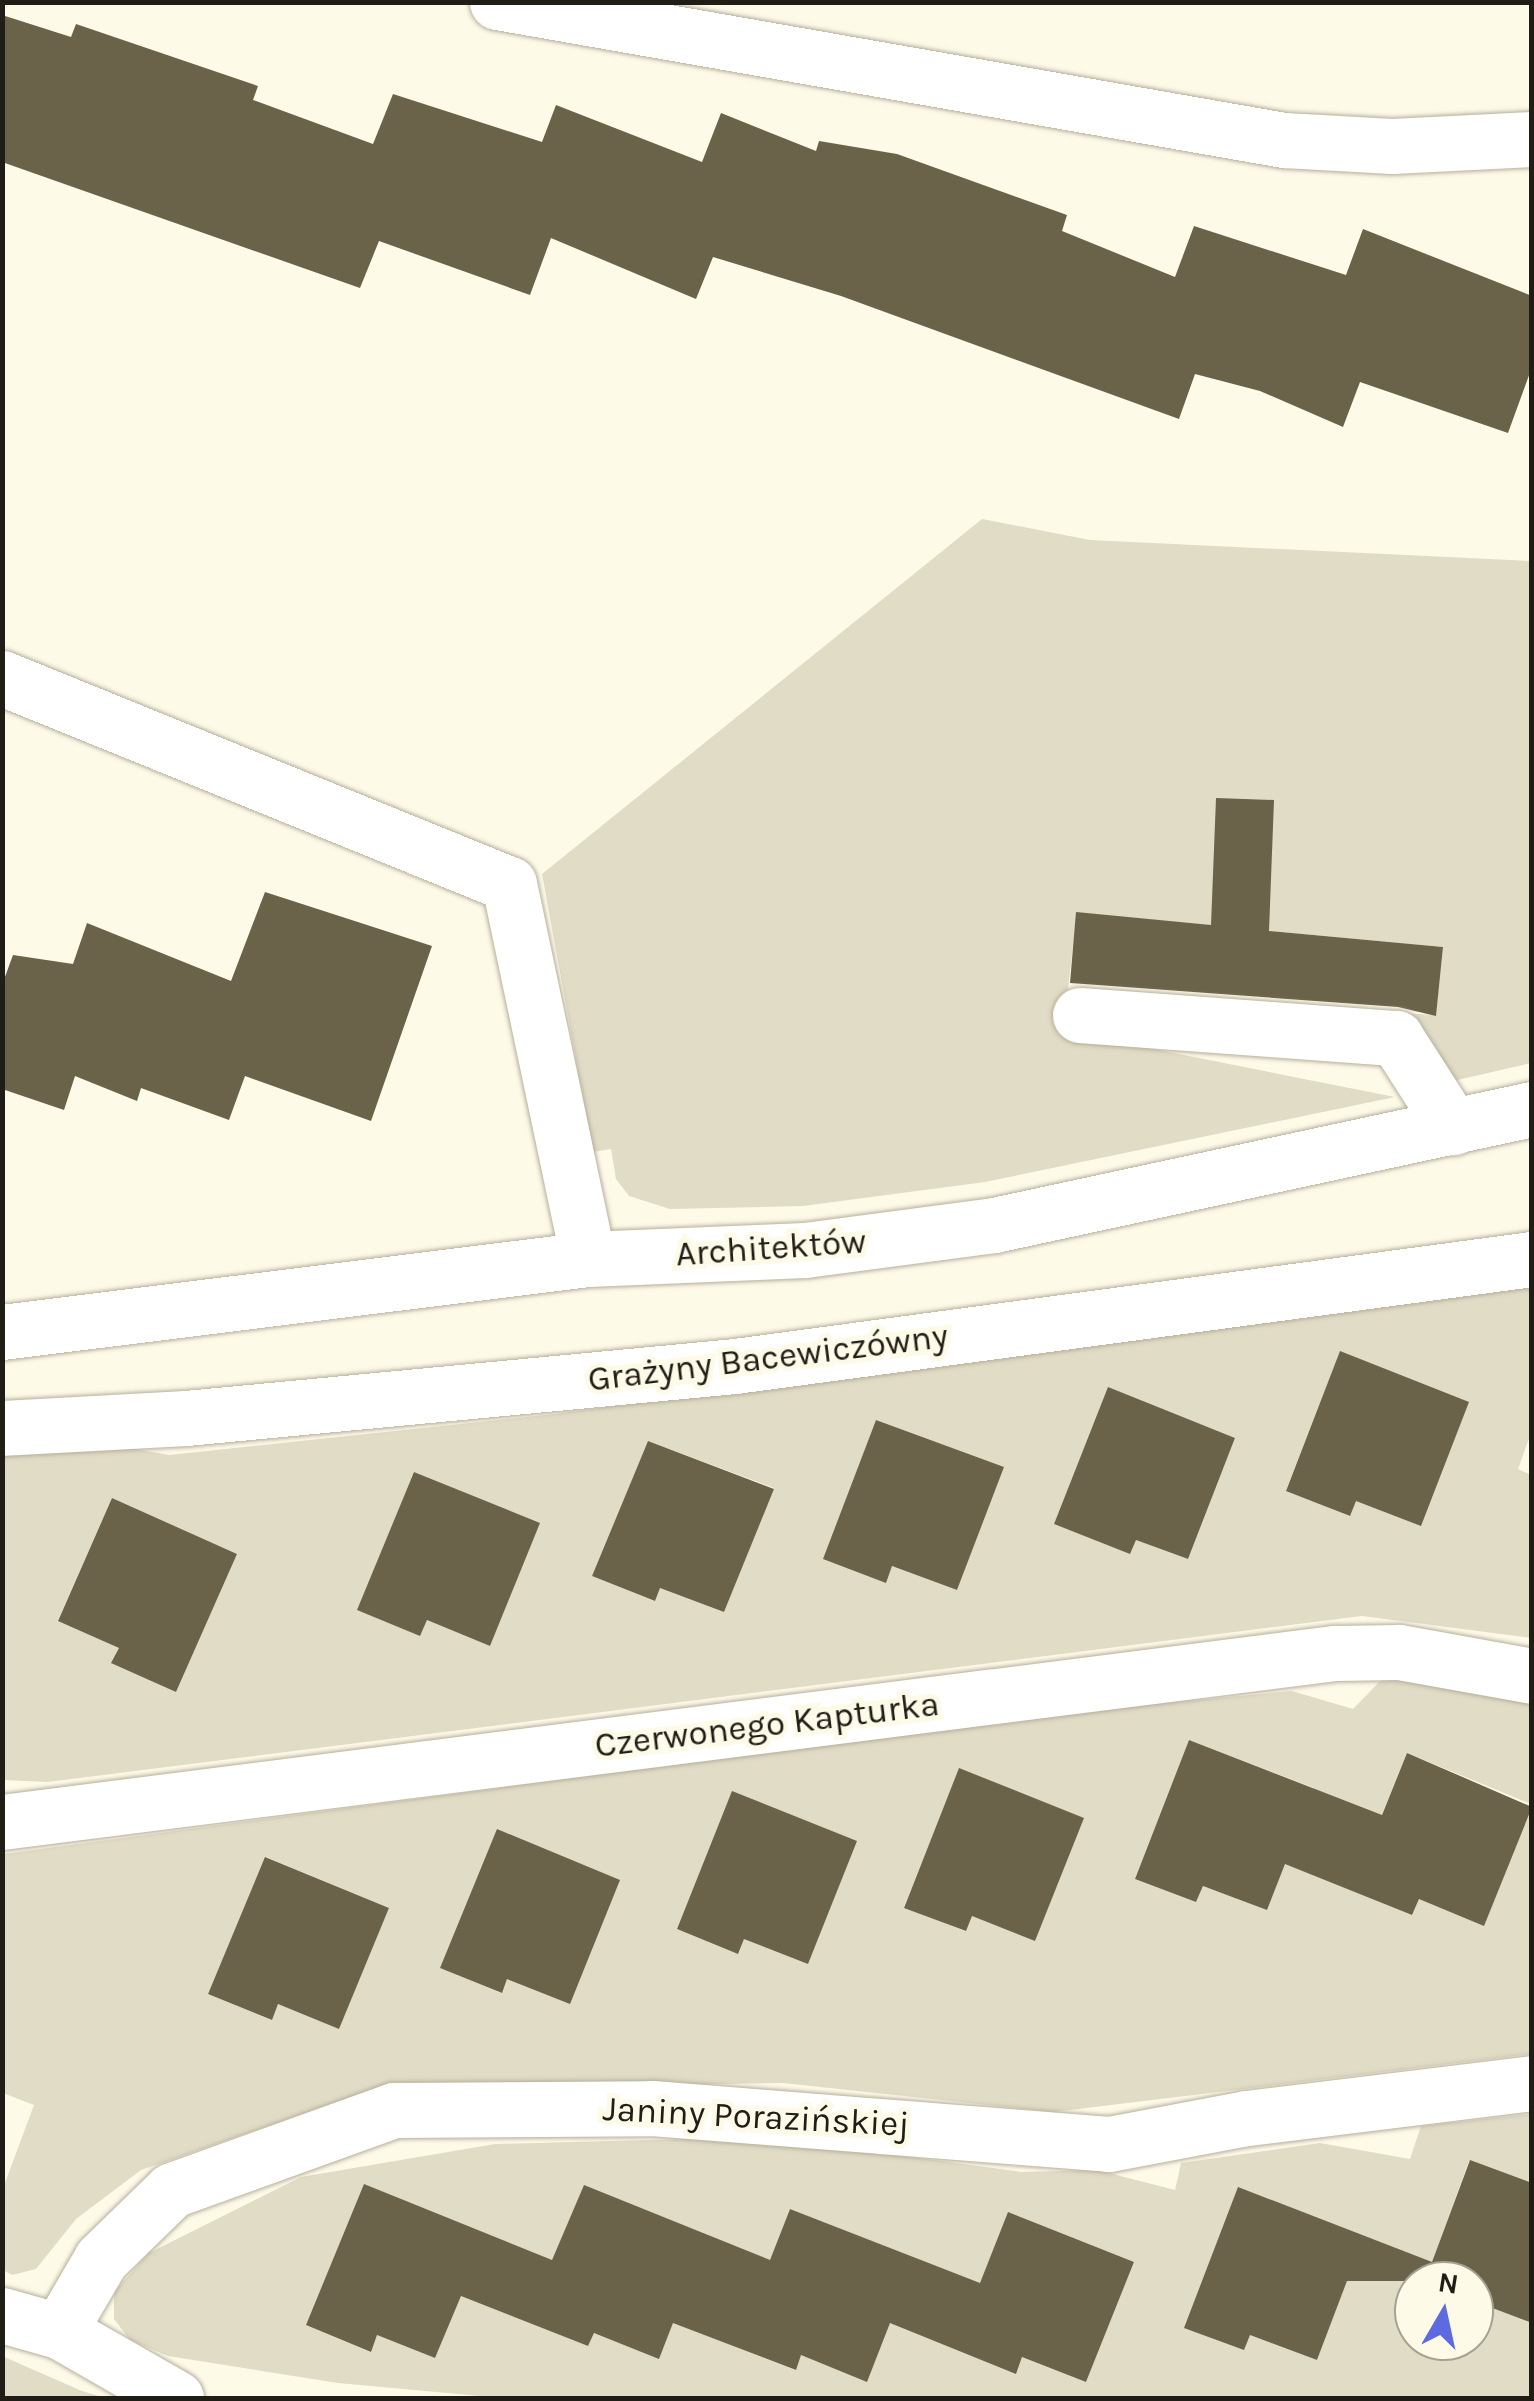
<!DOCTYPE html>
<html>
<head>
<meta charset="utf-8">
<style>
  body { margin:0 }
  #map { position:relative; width:1534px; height:2401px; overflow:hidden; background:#fefae8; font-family:Karla,sans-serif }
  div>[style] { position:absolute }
  .green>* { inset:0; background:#e1dcc6 }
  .building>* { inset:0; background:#6a6349 }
  .roads { filter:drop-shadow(0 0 2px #b5af9b) drop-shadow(0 0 2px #b5af9b) }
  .minor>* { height:55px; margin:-27.5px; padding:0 27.5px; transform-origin:27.5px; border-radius:27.5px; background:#fff }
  span { translate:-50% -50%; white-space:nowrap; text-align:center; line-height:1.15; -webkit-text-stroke:10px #fefae8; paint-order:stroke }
  .street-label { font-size:35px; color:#1f1d15 }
  .frame { position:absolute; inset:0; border:5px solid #1f1d15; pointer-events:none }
  .north { position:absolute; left:1394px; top:2261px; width:100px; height:100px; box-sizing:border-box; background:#fefae8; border:2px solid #a5a294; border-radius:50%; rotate:9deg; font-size:28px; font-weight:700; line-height:40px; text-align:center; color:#1f1d15 }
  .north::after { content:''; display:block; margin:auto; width:35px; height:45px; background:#5d6ae1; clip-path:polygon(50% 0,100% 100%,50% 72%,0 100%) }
</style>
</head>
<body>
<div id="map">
  <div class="green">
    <i style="clip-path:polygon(982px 519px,1090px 540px,1531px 561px,1531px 1063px,1453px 1081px,1400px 1013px,1436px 1015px,1443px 947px,1077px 913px,1063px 1031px,1395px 1097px,985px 1182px,803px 1206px,670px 1209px,629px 1196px,616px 1179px,611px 1149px,593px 1152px,542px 874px)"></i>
    <i style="clip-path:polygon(evenodd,1531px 1286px,1531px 1433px,1518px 1469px,1531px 1475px,1531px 1638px,1362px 1616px,48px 1782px,3px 1780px,3px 1454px,114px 1445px,169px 1455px,554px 1414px,1531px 1286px,1340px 1352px,1356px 1501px,1349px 1516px,1286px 1490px,1340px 1352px,1531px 1286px,1108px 1388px,1235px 1438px,1188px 1559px,1136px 1540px,1129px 1553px,1054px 1524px,1108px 1388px,1531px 1286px,876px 1420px,1003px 1467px,957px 1590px,892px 1566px,885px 1582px,824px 1559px,876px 1420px,1531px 1286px,648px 1441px,774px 1488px,724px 1612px,660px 1588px,654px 1601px,592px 1576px,648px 1441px,1531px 1286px,414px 1472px,539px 1523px,490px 1646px,427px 1620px,420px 1635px,358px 1610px,414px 1472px,1531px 1286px,112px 1498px,237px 1554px,176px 1692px,112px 1662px,119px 1648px,58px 1620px,112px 1498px)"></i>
    <i style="clip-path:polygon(evenodd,1388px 1673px,1531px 1704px,1531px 1804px,1407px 1753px,1351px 1890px,1412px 1915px,1419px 1899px,1484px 1925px,1531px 1807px,1531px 2054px,1053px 2112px,783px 2083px,371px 2090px,141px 2170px,76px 2219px,36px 2269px,12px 2275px,3px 2270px,2px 2191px,34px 2105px,3px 2093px,3px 1854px,1069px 1712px,1292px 1691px,1353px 1709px,1388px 1673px,1189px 1740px,1314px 1788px,1267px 1909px,1203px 1886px,1196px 1902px,1135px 1879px,1189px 1740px,1388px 1673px,959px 1769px,1083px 1818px,1035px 1940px,972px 1916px,965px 1931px,904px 1907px,959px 1769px,1388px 1673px,732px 1792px,856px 1841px,744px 1939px,738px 1954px,677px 1929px,732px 1792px,1388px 1673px,266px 1857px,389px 1908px,339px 2028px,278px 2004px,271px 2020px,208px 1994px,266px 1857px,1388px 1673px,620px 1880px,507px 1979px,501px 1993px,440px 1968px,620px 1880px)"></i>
    <i style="clip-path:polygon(evenodd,1531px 2114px,1531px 2183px,1469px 2161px,1425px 2281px,1414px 2281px,1414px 2341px,1474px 2341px,1474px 2321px,1479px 2323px,1486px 2305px,1531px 2323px,1531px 2398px,502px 2398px,338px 2383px,168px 2356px,130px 2340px,114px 2319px,114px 2292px,149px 2253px,301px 2177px,495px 2144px,766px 2137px,1021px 2172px,1097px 2170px,1175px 2190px,1181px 2163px,1320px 2143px,1410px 2159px,1421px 2126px,1531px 2114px,584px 2186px,708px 2235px,659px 2358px,594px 2333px,588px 2346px,526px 2321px,584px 2186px,1531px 2114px,790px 2209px,915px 2258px,867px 2381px,801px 2355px,795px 2370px,736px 2347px,790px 2209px,1531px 2114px,1008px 2213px,1134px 2262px,1086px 2382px,1022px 2357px,1016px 2373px,1008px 2213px,1531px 2114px,486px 2234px,435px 2358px,377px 2335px,370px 2352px,306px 2325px,486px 2234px,1531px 2114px,1364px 2236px,1317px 2360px,1250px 2335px,1364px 2236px)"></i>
    <i style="clip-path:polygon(2px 2356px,82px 2391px,106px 2398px,3px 2398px)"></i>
  </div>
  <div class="building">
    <i style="clip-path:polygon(2px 15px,71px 37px,76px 24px,258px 86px,253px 100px,373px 144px,393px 94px,542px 142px,556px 105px,702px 162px,721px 113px,816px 151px,819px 141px,897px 154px,1067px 215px,1062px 231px,1175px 277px,1194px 226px,1346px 275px,1363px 229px,1532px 296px,1532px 367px,1508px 433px,1360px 382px,1343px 427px,1260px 391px,1195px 374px,1179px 419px,841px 296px,713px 257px,696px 299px,551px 238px,530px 295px,379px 241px,360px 288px,2px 162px)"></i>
    <i style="clip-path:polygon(1216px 798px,1274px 800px,1269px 931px,1443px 947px,1436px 1016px,1398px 1007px,1070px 983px,1076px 912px,1211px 925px)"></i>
    <i style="clip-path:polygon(265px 892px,432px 946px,371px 1121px,245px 1076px,229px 1120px,141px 1088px,137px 1101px,75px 1076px,64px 1110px,2px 1089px,2px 985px,13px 955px,73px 964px,87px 923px,231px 981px)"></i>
    <i style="clip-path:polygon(1340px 1351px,1469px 1402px,1421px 1526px,1356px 1501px,1350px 1516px,1286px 1491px)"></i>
    <i style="clip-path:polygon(1108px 1387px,1235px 1438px,1188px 1559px,1136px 1540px,1130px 1554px,1054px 1524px)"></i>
    <i style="clip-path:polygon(876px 1420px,1004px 1467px,957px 1590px,892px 1566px,886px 1583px,823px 1559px)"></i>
    <i style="clip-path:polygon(648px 1441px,774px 1489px,724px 1612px,660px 1588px,655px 1601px,592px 1576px)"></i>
    <i style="clip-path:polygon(414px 1472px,540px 1523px,490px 1646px,427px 1620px,420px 1636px,357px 1610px)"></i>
    <i style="clip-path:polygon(112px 1498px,237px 1554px,176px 1692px,111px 1663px,119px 1648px,58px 1621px)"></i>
    <i style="clip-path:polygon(1189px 1740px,1382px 1815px,1407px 1753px,1532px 1807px,1484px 1926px,1419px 1899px,1412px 1915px,1285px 1864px,1267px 1910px,1203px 1886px,1196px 1902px,1135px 1879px)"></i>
    <i style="clip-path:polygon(959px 1768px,1084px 1818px,1035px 1941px,972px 1916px,966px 1931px,904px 1908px)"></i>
    <i style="clip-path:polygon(732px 1791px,857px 1841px,808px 1964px,744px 1939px,738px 1954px,677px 1929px)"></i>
    <i style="clip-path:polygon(497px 1829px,620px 1880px,570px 2004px,507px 1979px,502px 1993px,440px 1968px)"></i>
    <i style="clip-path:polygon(265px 1857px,389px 1908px,339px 2029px,278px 2004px,272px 2020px,208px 1994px)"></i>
    <i style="clip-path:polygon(1470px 2160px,1532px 2183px,1532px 2323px,1474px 2301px,1474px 2281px,1347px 2281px,1317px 2360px,1250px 2335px,1244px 2350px,1184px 2328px,1238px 2187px,1432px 2262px)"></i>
    <i style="clip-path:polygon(364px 2184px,552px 2260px,584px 2185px,770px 2260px,790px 2209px,980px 2283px,1008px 2212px,1134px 2262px,1086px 2382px,1022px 2357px,1016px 2374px,890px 2323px,867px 2382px,801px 2355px,796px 2370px,673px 2323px,659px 2359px,594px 2333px,588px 2346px,461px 2296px,435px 2358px,377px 2335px,371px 2352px,306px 2325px)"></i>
  </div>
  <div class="roads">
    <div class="minor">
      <i style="left:497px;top:2px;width:799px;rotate:9.95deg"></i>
      <i style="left:1284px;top:140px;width:108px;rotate:3.2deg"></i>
      <i style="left:1392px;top:146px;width:140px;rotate:-2.9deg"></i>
      <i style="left:2px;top:678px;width:547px;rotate:22.11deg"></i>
      <i style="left:509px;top:884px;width:383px;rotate:78.1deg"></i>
      <i style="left:1080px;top:1015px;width:317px;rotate:4.2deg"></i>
      <i style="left:1396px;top:1038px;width:106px;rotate:57.4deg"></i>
      <i style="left:2px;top:1332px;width:591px;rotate:-7.1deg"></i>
      <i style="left:588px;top:1259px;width:217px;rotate:-2.4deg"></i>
      <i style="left:805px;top:1250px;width:191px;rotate:-7.5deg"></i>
      <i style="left:994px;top:1225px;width:550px;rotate:-12.17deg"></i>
      <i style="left:2px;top:1428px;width:184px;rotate:-3.1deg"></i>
      <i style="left:186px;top:1418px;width:551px;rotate:-5.41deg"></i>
      <i style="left:735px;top:1366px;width:804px;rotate:-7.65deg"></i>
      <i style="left:2px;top:1822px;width:1344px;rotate:-7.23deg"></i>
      <i style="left:1335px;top:1653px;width:64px;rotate:-0.9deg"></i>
      <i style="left:1399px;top:1652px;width:135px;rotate:10.2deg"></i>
      <i style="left:2px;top:2315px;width:59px;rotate:15.7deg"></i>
      <i style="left:59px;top:2331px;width:135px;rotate:29.8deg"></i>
      <i style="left:59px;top:2331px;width:83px;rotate:-59.7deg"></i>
      <i style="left:101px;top:2259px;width:99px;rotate:-44.2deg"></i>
      <i style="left:172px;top:2190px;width:236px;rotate:-19.8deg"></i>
      <i style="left:394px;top:2110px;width:258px;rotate:-0.4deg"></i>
      <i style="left:652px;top:2108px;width:458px;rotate:4.5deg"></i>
      <i style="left:1109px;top:2144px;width:140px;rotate:-10.7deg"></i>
      <i style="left:1247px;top:2118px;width:287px;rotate:-7deg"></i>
    </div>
  </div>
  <div class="street-label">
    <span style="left:771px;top:1248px;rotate:-4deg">Architektów</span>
    <span style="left:768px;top:1358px;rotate:-7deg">Grażyny Bacewiczówny</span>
    <span style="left:767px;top:1725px;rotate:-7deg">Czerwonego Kapturka</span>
    <span style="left:756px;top:2117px;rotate:3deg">Janiny Porazińskiej</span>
  </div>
  <div class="frame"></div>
  <div class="north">N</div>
</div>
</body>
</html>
